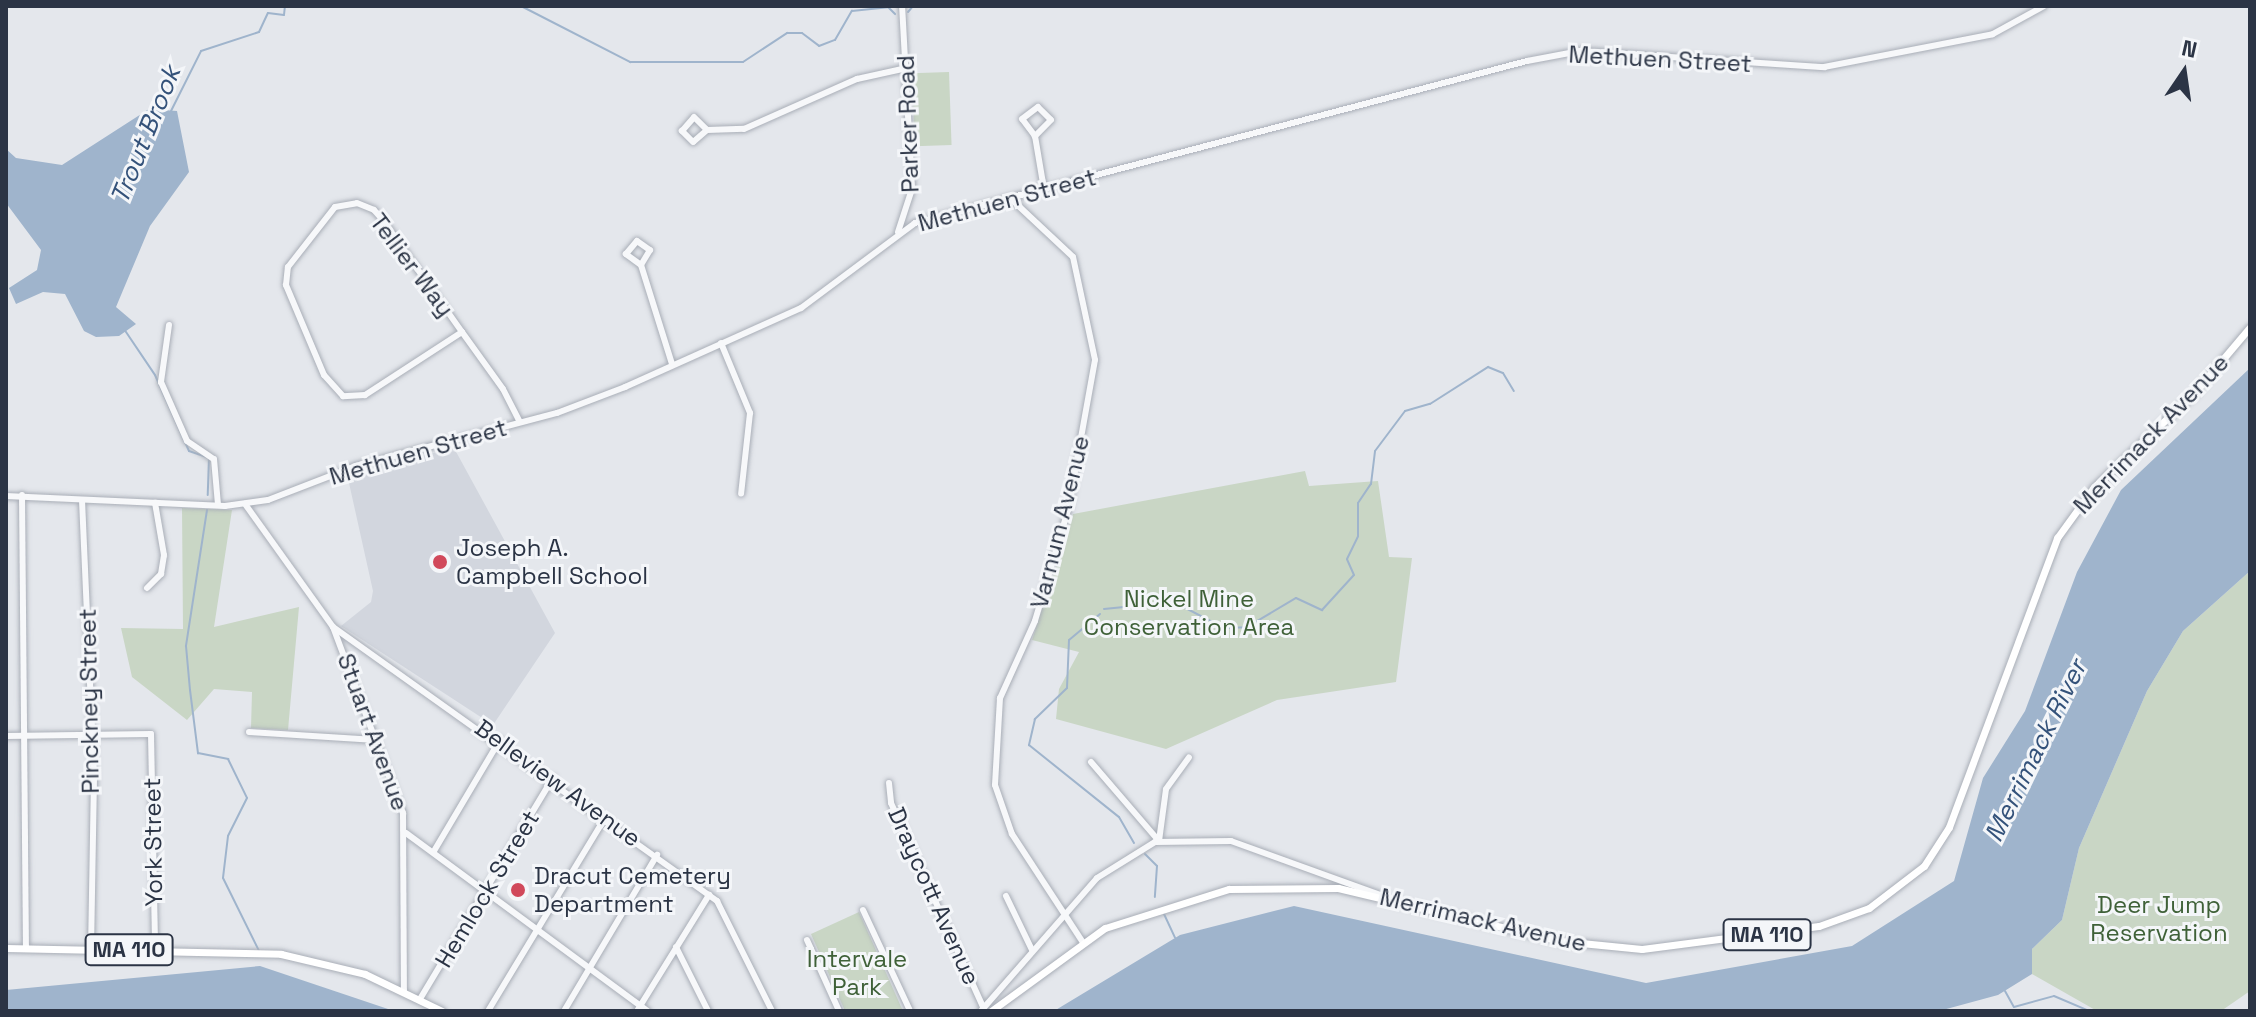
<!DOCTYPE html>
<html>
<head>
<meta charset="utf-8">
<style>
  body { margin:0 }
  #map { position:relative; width:2256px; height:1017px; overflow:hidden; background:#e4e7ec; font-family:"Space Grotesk",sans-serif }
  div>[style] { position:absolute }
  .built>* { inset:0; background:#d2d6de }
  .green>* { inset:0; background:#c9d6c5; transform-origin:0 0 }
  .water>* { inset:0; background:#9fb4cc }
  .stream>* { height:2px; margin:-1px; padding:0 1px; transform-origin:1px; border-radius:1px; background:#9fb4cc }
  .roads { filter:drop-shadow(0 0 2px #a9aeb7) drop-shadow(0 0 2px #a9aeb7) }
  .minor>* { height:6px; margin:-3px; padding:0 3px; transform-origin:3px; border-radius:3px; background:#f7f8fa }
  .major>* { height:7px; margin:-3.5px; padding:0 3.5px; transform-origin:3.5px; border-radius:3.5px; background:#fff }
  .dots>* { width:22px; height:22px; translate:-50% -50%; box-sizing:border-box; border:4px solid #f4f6f9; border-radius:50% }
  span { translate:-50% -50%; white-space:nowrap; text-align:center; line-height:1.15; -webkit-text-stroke:6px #f4f6f9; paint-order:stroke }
  .shield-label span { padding:2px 6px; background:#f4f6f9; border:2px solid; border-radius:6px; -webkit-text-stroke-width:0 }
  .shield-label { font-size:22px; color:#2b3445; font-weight:700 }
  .street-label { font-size:24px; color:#2b3445 }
  .poi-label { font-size:24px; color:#2b3445 }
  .left { translate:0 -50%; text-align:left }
  .park-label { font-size:24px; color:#3f6138 }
  .water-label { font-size:26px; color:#34527a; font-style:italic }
  .frame { position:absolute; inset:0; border:8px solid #2b3445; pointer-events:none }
  .north { position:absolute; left:2144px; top:32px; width:80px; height:80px; -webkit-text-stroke:6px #f4f6f9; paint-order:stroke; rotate:13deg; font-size:22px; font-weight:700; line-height:32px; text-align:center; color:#2b3445 }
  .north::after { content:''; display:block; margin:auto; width:28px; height:36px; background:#2b3445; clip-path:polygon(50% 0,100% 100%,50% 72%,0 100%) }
</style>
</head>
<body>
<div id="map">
  <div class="built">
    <i style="clip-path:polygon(454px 448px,555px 633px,493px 725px,341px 626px,371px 602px,373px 591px,347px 474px)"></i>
  </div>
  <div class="green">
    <i style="left:949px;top:72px;width:73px;height:37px;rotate:88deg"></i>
    <i style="clip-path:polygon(1305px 471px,1309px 486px,1378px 481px,1389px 557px,1412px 558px,1396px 682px,1277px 700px,1166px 749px,1056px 719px,1059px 689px,1079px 652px,1032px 640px,1073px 514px)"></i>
    <i style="clip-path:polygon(182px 508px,232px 510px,214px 627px,299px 607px,288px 730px,251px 728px,252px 692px,214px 689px,187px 720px,132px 677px,121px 628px,183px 629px)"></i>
    <i style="clip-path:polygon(2250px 571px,2250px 991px,2221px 1011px,2097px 1011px,2032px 974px,2032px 949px,2062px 920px,2079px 848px,2147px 691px,2183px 631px)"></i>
    <i style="clip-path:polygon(859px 912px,903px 1011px,845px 1011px,811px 934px)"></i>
  </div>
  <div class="water">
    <i style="clip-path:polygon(149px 109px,177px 111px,189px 172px,150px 226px,116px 307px,136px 324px,119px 336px,96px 337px,84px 331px,65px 294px,43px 292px,16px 304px,9px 288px,37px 270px,41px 250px,6px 203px,6px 149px,16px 158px,62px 165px)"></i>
    <i style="clip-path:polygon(2250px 368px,2250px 571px,2183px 631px,2147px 691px,2079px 848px,2062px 920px,2032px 949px,2032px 974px,1998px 995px,1939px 1011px,1054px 1011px,1180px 935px,1294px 906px,1646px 983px,1852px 946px,1954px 881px,1983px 778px,2025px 711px,2077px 572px,2121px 490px)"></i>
    <i style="clip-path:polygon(260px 966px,394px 1011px,6px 1011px,6px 990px)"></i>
  </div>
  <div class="stream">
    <i style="left:521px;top:6px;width:123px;rotate:27.2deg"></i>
    <i style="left:630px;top:62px;width:113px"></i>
    <i style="left:743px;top:62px;width:53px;rotate:-33.4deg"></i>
    <i style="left:787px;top:33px;width:15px"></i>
    <i style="left:802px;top:33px;width:21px;rotate:37deg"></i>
    <i style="left:819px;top:46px;width:17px;rotate:-21deg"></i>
    <i style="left:835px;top:40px;width:34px;rotate:-60deg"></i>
    <i style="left:852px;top:11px;width:36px;rotate:-6deg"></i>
    <i style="left:888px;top:7px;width:10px;rotate:45deg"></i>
    <i style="left:908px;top:12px;width:8px;rotate:-50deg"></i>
    <i style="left:171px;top:111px;width:67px;rotate:-63.4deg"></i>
    <i style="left:201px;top:51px;width:61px;rotate:-18.1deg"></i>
    <i style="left:259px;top:32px;width:21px;rotate:-65deg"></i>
    <i style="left:268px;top:13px;width:16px;rotate:7deg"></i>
    <i style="left:284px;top:15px;width:9px;rotate:-84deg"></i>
    <i style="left:124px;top:329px;width:55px;rotate:56deg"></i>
    <i style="left:155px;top:375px;width:83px;rotate:65.9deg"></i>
    <i style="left:189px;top:451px;width:21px;rotate:19deg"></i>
    <i style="left:209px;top:458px;width:37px;rotate:92deg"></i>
    <i style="left:207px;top:510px;width:138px;rotate:98.8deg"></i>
    <i style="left:186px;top:646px;width:44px;rotate:84.8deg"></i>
    <i style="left:190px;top:690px;width:64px;rotate:82.8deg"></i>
    <i style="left:198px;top:753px;width:31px;rotate:11deg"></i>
    <i style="left:228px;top:759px;width:43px;rotate:64deg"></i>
    <i style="left:247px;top:798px;width:42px;rotate:116.6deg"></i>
    <i style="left:228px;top:836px;width:42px;rotate:96.8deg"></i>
    <i style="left:223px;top:878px;width:81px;rotate:63.7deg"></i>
    <i style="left:1104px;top:609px;width:70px;rotate:-5.7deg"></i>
    <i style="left:1174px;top:602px;width:56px;rotate:27.5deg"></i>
    <i style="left:1224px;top:628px;width:23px;rotate:-2deg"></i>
    <i style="left:1247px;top:627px;width:57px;rotate:-30.6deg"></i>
    <i style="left:1296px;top:598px;width:29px;rotate:25deg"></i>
    <i style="left:1322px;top:610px;width:47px;rotate:-47.6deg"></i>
    <i style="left:1354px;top:575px;width:17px;rotate:-114deg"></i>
    <i style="left:1347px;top:559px;width:25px;rotate:-64deg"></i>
    <i style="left:1358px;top:536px;width:33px;rotate:-90deg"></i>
    <i style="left:1358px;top:503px;width:23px;rotate:-56deg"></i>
    <i style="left:1371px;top:484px;width:33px;rotate:-83deg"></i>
    <i style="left:1375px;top:451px;width:50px;rotate:-53.1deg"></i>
    <i style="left:1405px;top:411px;width:26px;rotate:-16deg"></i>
    <i style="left:1430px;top:404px;width:69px;rotate:-32.5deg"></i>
    <i style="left:1488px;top:367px;width:16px;rotate:22deg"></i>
    <i style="left:1503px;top:373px;width:21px;rotate:59deg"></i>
    <i style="left:1100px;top:614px;width:40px;rotate:140deg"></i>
    <i style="left:1069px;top:640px;width:48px;rotate:92.4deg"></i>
    <i style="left:1067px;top:688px;width:45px;rotate:135.9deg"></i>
    <i style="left:1035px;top:719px;width:27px;rotate:103deg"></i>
    <i style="left:1029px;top:745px;width:115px;rotate:38.7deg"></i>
    <i style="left:1119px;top:817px;width:30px;rotate:60deg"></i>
    <i style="left:1145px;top:854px;width:17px;rotate:45deg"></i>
    <i style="left:1157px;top:866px;width:31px;rotate:94deg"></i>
    <i style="left:1164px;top:914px;width:26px;rotate:65deg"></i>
    <i style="left:2005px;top:991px;width:18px;rotate:61deg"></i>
    <i style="left:2014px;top:1007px;width:41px;rotate:-15.4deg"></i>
    <i style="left:2054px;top:996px;width:38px;rotate:23deg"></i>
  </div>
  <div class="roads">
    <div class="minor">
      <i style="left:707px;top:130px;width:18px;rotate:139deg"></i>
      <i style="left:693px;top:142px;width:16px;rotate:-135deg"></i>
      <i style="left:682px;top:131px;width:18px;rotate:-49deg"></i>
      <i style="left:694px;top:117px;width:18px;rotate:45deg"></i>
      <i style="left:707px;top:130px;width:37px;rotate:-2deg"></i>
      <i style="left:744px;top:129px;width:124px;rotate:-23.9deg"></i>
      <i style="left:857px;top:79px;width:51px;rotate:-12.4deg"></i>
      <i style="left:1035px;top:136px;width:21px;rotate:-127deg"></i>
      <i style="left:1022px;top:119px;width:20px;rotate:-37deg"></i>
      <i style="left:1038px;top:107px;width:18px;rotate:45deg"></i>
      <i style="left:1051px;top:120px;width:23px;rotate:135deg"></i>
      <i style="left:1035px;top:136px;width:54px;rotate:80.4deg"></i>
      <i style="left:1010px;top:198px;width:86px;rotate:43.1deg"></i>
      <i style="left:1073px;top:257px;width:105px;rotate:77.9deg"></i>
      <i style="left:1095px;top:360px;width:152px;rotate:100.2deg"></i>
      <i style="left:1068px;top:510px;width:116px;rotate:106.6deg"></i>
      <i style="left:1035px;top:621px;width:85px;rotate:114.4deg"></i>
      <i style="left:1000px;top:698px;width:87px;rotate:93.3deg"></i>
      <i style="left:995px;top:785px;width:52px;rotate:70.9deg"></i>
      <i style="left:1012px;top:834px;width:128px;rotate:56.8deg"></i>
      <i style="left:898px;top:232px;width:45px;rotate:-72deg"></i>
      <i style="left:912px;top:189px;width:183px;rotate:-93.1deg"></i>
      <i style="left:641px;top:265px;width:19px;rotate:-144deg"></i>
      <i style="left:626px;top:254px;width:17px;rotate:-50deg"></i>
      <i style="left:637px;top:241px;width:16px;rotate:35deg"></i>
      <i style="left:650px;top:250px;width:17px;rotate:121deg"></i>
      <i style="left:641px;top:265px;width:104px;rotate:72.6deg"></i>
      <i style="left:169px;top:325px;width:58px;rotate:98deg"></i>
      <i style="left:161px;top:382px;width:64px;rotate:66.2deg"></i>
      <i style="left:187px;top:441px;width:32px;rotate:34deg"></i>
      <i style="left:214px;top:459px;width:46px;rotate:85deg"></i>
      <i style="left:462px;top:332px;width:116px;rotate:147deg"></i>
      <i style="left:365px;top:395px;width:22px;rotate:177deg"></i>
      <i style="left:343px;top:396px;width:28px;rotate:-132deg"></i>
      <i style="left:324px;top:375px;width:98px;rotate:-112.9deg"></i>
      <i style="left:286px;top:285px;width:18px;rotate:-84deg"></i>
      <i style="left:288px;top:267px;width:76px;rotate:-51.9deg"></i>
      <i style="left:335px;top:207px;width:22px;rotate:-10deg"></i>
      <i style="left:357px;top:203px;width:18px;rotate:22deg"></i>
      <i style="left:374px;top:210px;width:12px;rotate:48deg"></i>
      <i style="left:382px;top:219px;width:138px;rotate:54.7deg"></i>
      <i style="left:462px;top:332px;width:70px;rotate:54.3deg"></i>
      <i style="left:503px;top:389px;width:37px;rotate:63deg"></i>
      <i style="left:721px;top:343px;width:76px;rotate:67.5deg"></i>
      <i style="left:750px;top:413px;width:81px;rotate:96.3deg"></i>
      <i style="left:22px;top:495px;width:453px;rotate:89.5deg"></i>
      <i style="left:6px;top:496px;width:219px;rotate:2.6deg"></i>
      <i style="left:225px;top:506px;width:43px;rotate:-7.9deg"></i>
      <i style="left:268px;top:500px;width:94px;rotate:-21.1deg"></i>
      <i style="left:356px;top:466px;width:208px;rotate:-14.8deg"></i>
      <i style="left:557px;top:413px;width:73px;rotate:-20.9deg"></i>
      <i style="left:625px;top:387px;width:193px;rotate:-24.2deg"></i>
      <i style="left:801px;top:308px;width:142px;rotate:-36.7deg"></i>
      <i style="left:915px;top:223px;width:633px;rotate:-14.83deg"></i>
      <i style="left:1527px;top:61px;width:54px;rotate:-10.7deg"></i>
      <i style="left:1580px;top:51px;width:245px;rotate:3.8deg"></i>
      <i style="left:1824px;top:67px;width:172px;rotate:-11deg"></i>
      <i style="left:1993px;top:34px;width:58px;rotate:-28.8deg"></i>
      <i style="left:82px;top:500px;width:278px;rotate:87.5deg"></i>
      <i style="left:94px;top:778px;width:171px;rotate:91deg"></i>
      <i style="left:245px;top:504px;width:151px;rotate:54.4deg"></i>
      <i style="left:333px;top:627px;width:199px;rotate:69.4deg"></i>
      <i style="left:403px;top:813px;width:178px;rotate:89.7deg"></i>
      <i style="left:147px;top:588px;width:20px;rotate:-45deg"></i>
      <i style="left:161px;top:574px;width:19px;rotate:-81deg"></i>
      <i style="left:164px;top:555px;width:53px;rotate:-99.8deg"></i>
      <i style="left:333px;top:627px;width:472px;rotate:35.5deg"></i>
      <i style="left:717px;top:901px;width:123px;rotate:63.4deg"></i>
      <i style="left:249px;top:732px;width:127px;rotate:3.6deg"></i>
      <i style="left:6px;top:736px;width:145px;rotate:-0.8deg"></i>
      <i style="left:151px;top:734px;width:216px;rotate:88.9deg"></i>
      <i style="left:1091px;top:762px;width:104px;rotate:49.3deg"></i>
      <i style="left:889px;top:783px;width:20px;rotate:84deg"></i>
      <i style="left:891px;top:803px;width:224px;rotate:65.7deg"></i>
      <i style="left:406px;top:833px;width:300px;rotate:36.4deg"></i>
      <i style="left:1159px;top:841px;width:52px;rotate:-82.3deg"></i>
      <i style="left:1166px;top:789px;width:39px;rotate:-54deg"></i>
      <i style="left:434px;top:851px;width:129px;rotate:-59.3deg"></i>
      <i style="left:1006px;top:896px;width:60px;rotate:64.3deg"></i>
      <i style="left:863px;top:910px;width:111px;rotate:65deg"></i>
      <i style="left:807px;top:940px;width:78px;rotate:65.7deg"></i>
      <i style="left:676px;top:947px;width:72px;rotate:63.4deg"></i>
      <i style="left:420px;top:999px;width:258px;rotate:-59deg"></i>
      <i style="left:488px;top:1011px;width:226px;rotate:-58.8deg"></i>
      <i style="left:564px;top:1011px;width:182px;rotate:-59.2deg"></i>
      <i style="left:637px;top:1011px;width:137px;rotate:-58.2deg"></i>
      <i style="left:981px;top:1011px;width:176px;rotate:-48.9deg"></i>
      <i style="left:1097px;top:878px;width:68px;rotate:-31.8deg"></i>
      <i style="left:1155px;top:842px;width:76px;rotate:-0.8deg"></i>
      <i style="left:1231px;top:841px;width:162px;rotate:19.9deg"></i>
    </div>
    <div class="major">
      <i style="left:6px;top:948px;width:275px;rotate:1.2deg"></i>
      <i style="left:281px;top:954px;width:86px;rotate:13.4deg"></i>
      <i style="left:365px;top:974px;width:85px;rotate:25.7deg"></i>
      <i style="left:991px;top:1011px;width:141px;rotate:-36.1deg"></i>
      <i style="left:1105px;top:928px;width:130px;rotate:-17.5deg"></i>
      <i style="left:1229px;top:889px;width:109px;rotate:-0.5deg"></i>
      <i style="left:1338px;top:888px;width:229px;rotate:13.4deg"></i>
      <i style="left:1561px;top:941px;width:81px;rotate:5.6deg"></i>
      <i style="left:1642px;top:949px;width:178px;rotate:-7.4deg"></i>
      <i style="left:1819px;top:926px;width:53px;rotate:-19.8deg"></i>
      <i style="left:1869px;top:908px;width:69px;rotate:-37.4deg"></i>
      <i style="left:1924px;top:866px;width:46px;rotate:-57.3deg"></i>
      <i style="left:1949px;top:827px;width:309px;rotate:-69.5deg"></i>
      <i style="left:2057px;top:538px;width:63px;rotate:-54deg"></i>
      <i style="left:2094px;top:487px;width:139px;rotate:-43.2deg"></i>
      <i style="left:2195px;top:392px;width:85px;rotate:-49.8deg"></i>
    </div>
  </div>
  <div class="dots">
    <i style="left:440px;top:562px;background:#d1495b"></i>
    <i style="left:518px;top:890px;background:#d1495b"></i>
  </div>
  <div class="shield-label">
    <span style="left:1767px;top:935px">MA 110</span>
    <span style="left:129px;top:950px">MA 110</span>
  </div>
  <div class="street-label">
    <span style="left:1660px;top:59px;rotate:3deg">Methuen Street</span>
    <span style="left:908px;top:124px;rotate:-92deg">Parker Road</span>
    <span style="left:1007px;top:200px;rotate:-15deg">Methuen Street</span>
    <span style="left:412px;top:265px;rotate:53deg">Tellier Way</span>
    <span style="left:2151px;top:434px;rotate:-46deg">Merrimack Avenue</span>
    <span style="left:418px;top:452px;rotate:-16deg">Methuen Street</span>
    <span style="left:1060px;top:522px;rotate:-76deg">Varnum Avenue</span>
    <span style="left:89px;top:701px;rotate:-91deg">Pinckney Street</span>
    <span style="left:373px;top:732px;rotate:70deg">Stuart Avenue</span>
    <span style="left:558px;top:783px;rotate:36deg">Belleview Avenue</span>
    <span style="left:153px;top:842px;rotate:-91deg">York Street</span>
    <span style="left:487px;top:889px;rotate:-59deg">Hemlock Street</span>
    <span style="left:934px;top:896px;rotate:66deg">Draycott Avenue</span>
    <span style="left:1483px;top:920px;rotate:13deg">Merrimack Avenue</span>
  </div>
  <div class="poi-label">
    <span class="left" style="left:456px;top:562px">Joseph A.<br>Campbell School</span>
    <span class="left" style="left:534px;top:890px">Dracut Cemetery<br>Department</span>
  </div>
  <div class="park-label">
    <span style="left:1189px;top:613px">Nickel Mine<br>Conservation Area</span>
    <span style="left:2159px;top:919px">Deer Jump<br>Reservation</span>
    <span style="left:857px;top:973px">Intervale<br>Park</span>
  </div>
  <div class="water-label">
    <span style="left:146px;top:135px;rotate:-68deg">Trout Brook</span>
    <span style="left:2036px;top:751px;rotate:-64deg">Merrimack River</span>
  </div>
  <div class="frame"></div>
  <div class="north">N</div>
</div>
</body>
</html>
